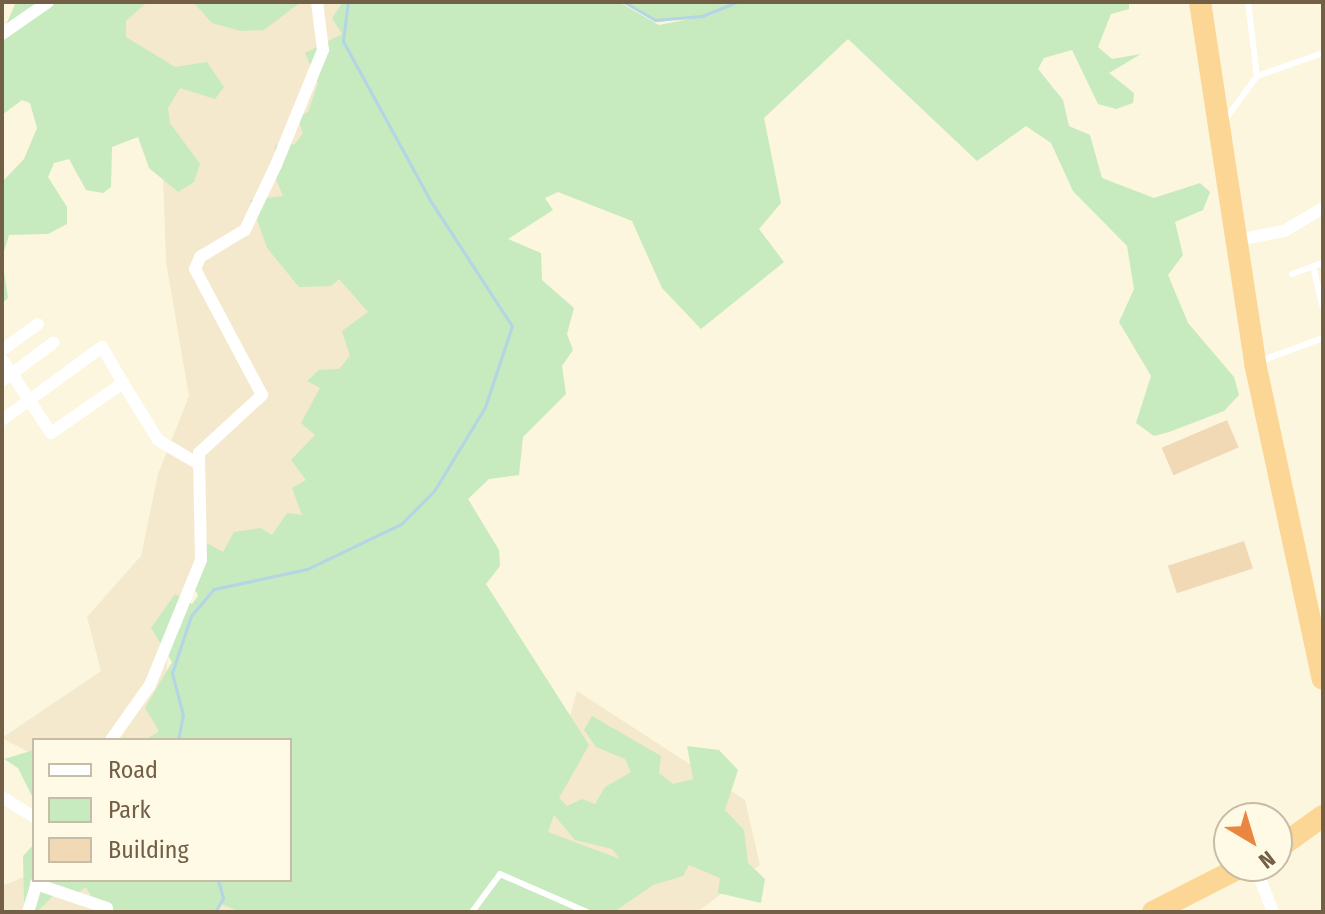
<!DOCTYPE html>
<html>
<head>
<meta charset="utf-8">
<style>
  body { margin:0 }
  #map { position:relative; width:1325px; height:914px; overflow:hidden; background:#fcf6df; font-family:"Fira Sans Condensed",sans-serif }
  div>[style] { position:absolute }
  .residential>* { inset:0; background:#f4e9cd }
  .green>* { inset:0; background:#c7eabe }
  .stream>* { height:3px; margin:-1.5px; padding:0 1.5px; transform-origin:1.5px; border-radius:1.5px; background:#b3d5e6 }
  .building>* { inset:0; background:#f2d9b6; transform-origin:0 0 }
  .service>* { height:6px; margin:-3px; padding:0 3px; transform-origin:3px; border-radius:3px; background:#fff }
  .minor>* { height:12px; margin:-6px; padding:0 6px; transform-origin:6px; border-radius:6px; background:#fff }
  .trunk>* { height:22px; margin:-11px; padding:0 11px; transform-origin:11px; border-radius:11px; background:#fbd694 }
  span { translate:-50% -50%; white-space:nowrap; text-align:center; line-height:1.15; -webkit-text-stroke:6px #fffae5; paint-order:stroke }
  .frame { position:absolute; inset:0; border:4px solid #735e46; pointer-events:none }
  .legend { position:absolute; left:32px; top:738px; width:260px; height:144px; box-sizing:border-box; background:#fffae5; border:2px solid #c7bca5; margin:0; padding:10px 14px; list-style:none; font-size:24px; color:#735e46 }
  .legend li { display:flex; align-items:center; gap:16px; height:40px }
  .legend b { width:40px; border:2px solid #c7bca5 }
  .north { position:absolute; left:1213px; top:802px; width:80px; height:80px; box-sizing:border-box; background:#fffae5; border:2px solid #c7bca5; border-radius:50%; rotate:142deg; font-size:22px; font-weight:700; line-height:32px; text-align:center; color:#735e46 }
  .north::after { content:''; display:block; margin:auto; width:28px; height:36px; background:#ea8640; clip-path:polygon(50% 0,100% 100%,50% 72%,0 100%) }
</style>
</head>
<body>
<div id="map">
  <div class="residential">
    <i style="clip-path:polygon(125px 2px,351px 2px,374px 298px,310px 510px,285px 538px,237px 550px,169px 618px,164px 740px,34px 740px,34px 755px,2px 738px,101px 671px,87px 617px,141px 556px,158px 474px,189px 396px,166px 262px,161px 117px,116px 53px)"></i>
    <i style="clip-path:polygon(577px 691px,745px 800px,760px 865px,697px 912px,535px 912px,518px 898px)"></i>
    <i style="clip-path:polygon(34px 873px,34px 880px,132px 880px,252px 912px,2px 912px,2px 886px)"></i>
  </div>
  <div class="green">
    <i style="clip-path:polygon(16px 2px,147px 2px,126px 21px,126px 37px,175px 67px,207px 62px,224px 87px,215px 99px,180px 88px,168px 108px,170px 123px,200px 164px,194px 182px,178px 192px,149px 168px,138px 137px,112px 147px,111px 187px,103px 193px,86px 190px,69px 159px,54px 163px,48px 177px,67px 207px,67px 224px,48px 234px,9px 235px,2px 258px,8px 298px,2px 303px,2px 182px,24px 159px,37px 128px,30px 103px,22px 100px,2px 115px,2px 34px)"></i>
    <i style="clip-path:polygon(193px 2px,301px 2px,264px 30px,241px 31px,212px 23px)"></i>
    <i style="clip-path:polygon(evenodd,343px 2px,619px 2px,659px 25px,715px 14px,659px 22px,624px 2px,1129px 2px,1129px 9px,1111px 14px,1098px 47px,1112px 59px,1141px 54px,1109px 73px,1134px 93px,1133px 103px,1116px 109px,1098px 104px,1072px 50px,1044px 58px,1038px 69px,1063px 100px,1069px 126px,1090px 135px,1102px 178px,1154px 198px,1200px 183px,1210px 192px,1203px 210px,1175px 222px,1183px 255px,1168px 275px,1188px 323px,1234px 377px,1239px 395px,1224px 411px,1169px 432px,1154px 436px,1136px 423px,1151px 376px,1119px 322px,1134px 289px,1127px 246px,1073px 191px,1051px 143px,1026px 126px,977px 161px,848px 39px,764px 118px,781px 203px,759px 229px,784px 262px,701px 329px,662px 288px,632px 221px,558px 192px,545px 198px,553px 210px,508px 239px,541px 253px,542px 280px,574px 308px,567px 334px,573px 350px,562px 366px,566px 394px,523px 437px,519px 475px,489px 479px,468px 499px,499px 550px,500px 566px,486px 584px,589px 745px,559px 798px,567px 806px,582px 799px,595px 804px,605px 787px,631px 772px,625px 759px,596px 747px,584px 730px,592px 716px,661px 756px,659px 773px,673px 784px,693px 779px,687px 746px,719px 750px,738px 770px,725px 810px,744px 830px,748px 863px,765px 879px,761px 903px,718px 893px,720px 878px,689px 865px,683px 876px,653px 885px,614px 912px,241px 912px,221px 904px,217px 912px,100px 912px,86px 887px,76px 894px,63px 886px,37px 912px,24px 902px,23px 856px,34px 844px,34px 880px,290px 880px,290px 740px,146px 740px,159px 731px,145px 708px,172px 662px,151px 628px,175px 594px,192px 604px,198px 596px,189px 576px,203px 541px,223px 552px,234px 532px,261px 528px,272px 535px,287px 513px,302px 515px,292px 488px,306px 480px,291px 460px,315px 435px,301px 423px,320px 388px,307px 381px,319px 370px,339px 369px,350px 356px,342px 331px,368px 312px,339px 279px,331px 286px,299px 287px,267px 248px,250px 200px,283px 196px,274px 175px,275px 145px,295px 144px,303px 133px,297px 117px,308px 112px,318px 83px,305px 53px,342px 34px,332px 18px,343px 2px,554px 815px,575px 840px,612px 849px,620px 859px,548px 832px,554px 815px)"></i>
    <i style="clip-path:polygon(34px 750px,34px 800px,18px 768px,4px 759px)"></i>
  </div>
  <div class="stream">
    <i style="left:624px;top:2px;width:36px;rotate:30deg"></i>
    <i style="left:655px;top:20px;width:47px;rotate:-4.9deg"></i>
    <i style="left:702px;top:16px;width:38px;rotate:-22deg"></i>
    <i style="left:178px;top:740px;width:25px;rotate:-79deg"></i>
    <i style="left:183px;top:715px;width:43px;rotate:-104.7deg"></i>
    <i style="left:172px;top:673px;width:60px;rotate:-71.6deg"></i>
    <i style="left:191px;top:616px;width:35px;rotate:-50deg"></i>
    <i style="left:214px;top:589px;width:95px;rotate:-12.1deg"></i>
    <i style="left:307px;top:569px;width:104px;rotate:-25.6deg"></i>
    <i style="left:401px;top:524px;width:47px;rotate:-45deg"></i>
    <i style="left:434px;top:491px;width:98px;rotate:-58.7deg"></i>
    <i style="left:485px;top:407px;width:85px;rotate:-71.6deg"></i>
    <i style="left:512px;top:326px;width:150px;rotate:-123.1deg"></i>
    <i style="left:430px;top:200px;width:181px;rotate:-118.7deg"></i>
    <i style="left:343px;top:41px;width:39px;rotate:-83deg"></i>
    <i style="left:215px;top:912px;width:16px;rotate:-60deg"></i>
    <i style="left:223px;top:898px;width:19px;rotate:-106deg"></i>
  </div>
  <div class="building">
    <i style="left:1227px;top:420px;width:30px;height:71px;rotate:67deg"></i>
    <i style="left:1244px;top:541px;width:29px;height:80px;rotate:72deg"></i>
  </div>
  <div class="service">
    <i style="left:1248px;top:2px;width:75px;rotate:83.1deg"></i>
    <i style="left:1225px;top:120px;width:54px;rotate:-54deg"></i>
    <i style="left:1257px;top:76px;width:70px;rotate:-19.2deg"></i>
    <i style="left:1313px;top:266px;width:43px;rotate:76.6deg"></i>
    <i style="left:1292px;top:274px;width:33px;rotate:-20deg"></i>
    <i style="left:1258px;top:362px;width:69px;rotate:-20.3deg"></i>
    <i style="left:472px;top:912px;width:47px;rotate:-53.6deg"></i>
    <i style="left:500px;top:874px;width:95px;rotate:23.6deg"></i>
  </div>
  <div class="minor">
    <i style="left:2px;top:34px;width:56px;rotate:-34.8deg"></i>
    <i style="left:1237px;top:240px;width:48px;rotate:-10.8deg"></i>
    <i style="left:1284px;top:231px;width:45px;rotate:-30.5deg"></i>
    <i style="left:2px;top:350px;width:44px;rotate:-35.8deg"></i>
    <i style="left:2px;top:359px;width:89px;rotate:56.5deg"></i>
    <i style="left:51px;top:433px;width:88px;rotate:-34.8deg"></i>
    <i style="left:123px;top:383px;width:67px;rotate:58.4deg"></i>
    <i style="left:158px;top:440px;width:45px;rotate:30.5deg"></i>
    <i style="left:2px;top:381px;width:64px;rotate:-36.7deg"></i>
    <i style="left:2px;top:420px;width:124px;rotate:-36.1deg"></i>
    <i style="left:102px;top:347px;width:42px;rotate:59.7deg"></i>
    <i style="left:111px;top:740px;width:67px;rotate:-54.7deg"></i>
    <i style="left:150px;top:685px;width:135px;rotate:-67.8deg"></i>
    <i style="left:201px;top:560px;width:107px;rotate:-91.1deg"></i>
    <i style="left:199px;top:453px;width:86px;rotate:-42.6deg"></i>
    <i style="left:262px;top:395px;width:143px;rotate:-118deg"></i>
    <i style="left:195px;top:269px;width:13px;rotate:-67deg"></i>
    <i style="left:200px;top:257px;width:52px;rotate:-31deg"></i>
    <i style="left:245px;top:230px;width:72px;rotate:-64.5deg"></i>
    <i style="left:276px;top:165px;width:124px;rotate:-67.8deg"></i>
    <i style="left:323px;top:50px;width:48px;rotate:-97.1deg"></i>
    <i style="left:2px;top:797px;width:38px;rotate:32deg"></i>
    <i style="left:1255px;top:866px;width:49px;rotate:68.6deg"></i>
    <i style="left:36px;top:884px;width:75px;rotate:18.7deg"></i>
    <i style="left:28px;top:912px;width:34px;rotate:-73deg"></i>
  </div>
  <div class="trunk">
    <i style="left:1200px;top:2px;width:365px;rotate:81.3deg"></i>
    <i style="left:1255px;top:363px;width:323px;rotate:77.9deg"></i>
    <i style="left:1277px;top:849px;width:57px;rotate:-35.7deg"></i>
    <i style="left:1153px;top:912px;width:101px;rotate:-27.1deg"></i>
  </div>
  <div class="frame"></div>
  <ul class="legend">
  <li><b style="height:10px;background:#fff"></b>Road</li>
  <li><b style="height:22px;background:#c7eabe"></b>Park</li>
  <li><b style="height:22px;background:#f2d9b6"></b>Building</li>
  </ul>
  <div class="north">N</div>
</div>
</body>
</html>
